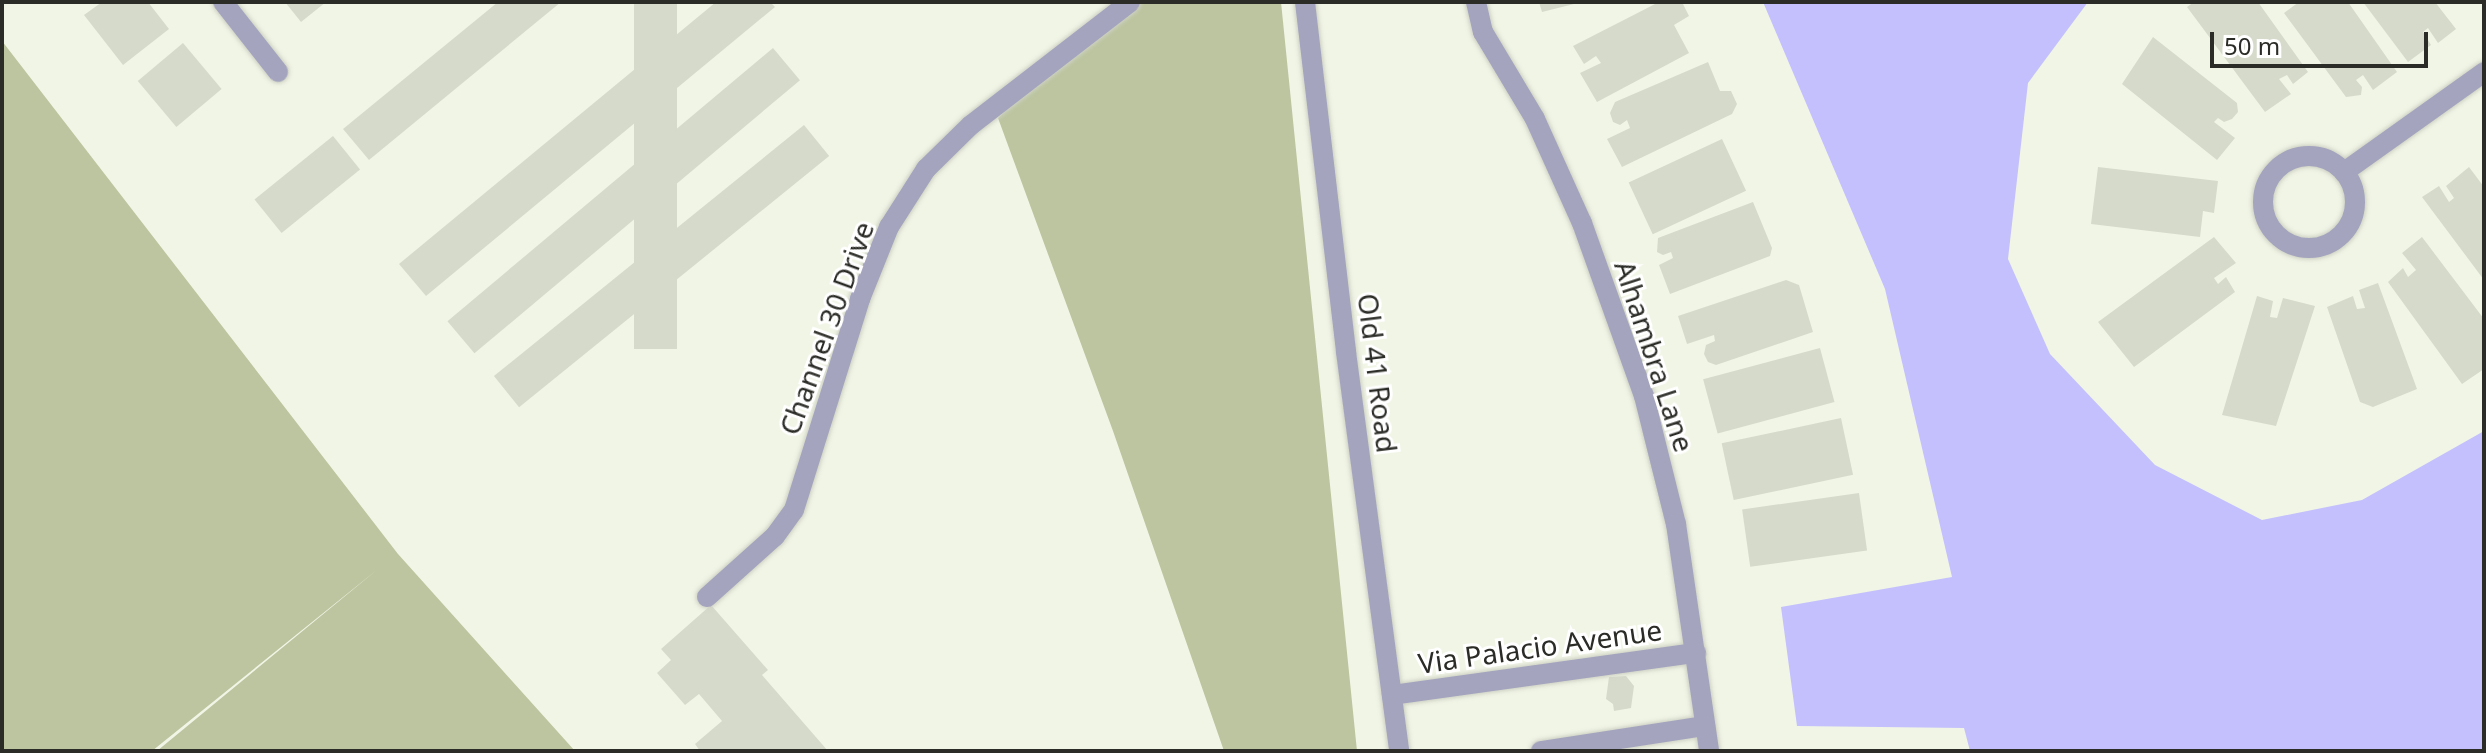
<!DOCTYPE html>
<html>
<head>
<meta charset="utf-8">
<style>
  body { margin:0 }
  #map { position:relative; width:2486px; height:753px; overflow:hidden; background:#f1f5e6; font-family:"Noto Sans",sans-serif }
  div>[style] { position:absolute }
  .green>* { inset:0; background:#bcc59f }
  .water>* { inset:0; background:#c3c0fd }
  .building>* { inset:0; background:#d6dacb; transform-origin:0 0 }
  .roads { filter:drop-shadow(0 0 2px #cdd1c4) drop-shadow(0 0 2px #cdd1c4) }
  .minor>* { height:20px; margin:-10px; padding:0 10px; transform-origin:10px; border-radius:10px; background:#a4a4be }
  .minor>.ring { margin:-10px; padding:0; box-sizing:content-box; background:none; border:20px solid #a4a4be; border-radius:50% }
  span { translate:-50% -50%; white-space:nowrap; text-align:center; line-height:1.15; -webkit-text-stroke:6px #fff; paint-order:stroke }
  .street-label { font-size:28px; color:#2b2c27 }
  .frame { position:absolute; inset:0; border:4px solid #2b2c27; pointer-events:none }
  .scale { position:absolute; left:2210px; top:32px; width:218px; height:36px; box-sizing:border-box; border:4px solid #2b2c27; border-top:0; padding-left:10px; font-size:24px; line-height:28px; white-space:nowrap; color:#2b2c27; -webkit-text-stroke:6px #fff; paint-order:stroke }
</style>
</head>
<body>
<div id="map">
  <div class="green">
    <i style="clip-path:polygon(1121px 2px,1281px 2px,1357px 751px,1224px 751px,1113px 431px,998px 118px,1072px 41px)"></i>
    <i style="clip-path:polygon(2px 41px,398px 554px,575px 751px,157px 751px,378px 569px,152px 751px,2px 751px)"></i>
  </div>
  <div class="water">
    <i style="clip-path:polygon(1763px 2px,2088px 2px,2028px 83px,2008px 259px,2050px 354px,2155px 465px,2262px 520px,2362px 500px,2484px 431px,2484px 751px,1970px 751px,1964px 728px,1797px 726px,1781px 607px,1952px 577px,1885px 289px)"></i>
  </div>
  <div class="building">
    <i style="clip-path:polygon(102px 2px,148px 2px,169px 29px,123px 65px,84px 15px)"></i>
    <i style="clip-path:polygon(285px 2px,326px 2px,301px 22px)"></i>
    <i style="clip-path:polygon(498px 2px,561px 2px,369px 160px,343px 129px)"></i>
    <i style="left:634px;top:2px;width:43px;height:347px"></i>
    <i style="clip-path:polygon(716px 2px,770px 2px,775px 7px,426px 296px,399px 264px)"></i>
    <i style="clip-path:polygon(1539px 2px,1578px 2px,1578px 3px,1542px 12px)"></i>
    <i style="clip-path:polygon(1659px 2px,1682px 2px,1689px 16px,1674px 25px,1689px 53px,1597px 102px,1580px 73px,1601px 63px,1596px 56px,1584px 64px,1573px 46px)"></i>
    <i style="clip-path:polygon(2194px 2px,2258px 2px,2308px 72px,2293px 84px,2287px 75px,2279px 79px,2291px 94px,2265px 112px,2187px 7px)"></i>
    <i style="clip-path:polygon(2299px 2px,2348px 2px,2397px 72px,2373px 90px,2363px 75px,2356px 80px,2362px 87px,2361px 95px,2346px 97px,2284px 13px)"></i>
    <i style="clip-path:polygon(2363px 2px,2435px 2px,2456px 29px,2438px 43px,2428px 28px,2423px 32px,2431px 45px,2408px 62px)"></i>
    <i style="clip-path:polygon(2153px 37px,2237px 103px,2238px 112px,2232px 119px,2224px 122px,2218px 118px,2214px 122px,2235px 138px,2217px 160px,2122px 84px)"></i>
    <i style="left:183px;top:43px;width:60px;height:59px;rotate:50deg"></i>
    <i style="left:773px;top:48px;width:42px;height:425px;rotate:50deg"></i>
    <i style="clip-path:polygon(1708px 62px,1720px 91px,1731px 91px,1737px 104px,1732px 114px,1622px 167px,1607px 139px,1630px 128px,1627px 120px,1620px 125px,1613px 122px,1610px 113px,1615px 102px)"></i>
    <i style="left:804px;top:125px;width:40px;height:399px;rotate:51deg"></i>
    <i style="left:333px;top:136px;width:43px;height:101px;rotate:51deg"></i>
    <i style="left:1722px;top:139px;width:57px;height:103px;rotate:65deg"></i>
    <i style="clip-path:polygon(2098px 167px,2218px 181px,2214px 213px,2203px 211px,2200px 237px,2091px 224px)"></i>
    <i style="clip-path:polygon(2469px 167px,2484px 187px,2484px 280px,2422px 197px,2439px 186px,2449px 202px,2454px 198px,2446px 186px)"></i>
    <i style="clip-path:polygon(1753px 202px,1772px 248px,1770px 256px,1670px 294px,1659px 265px,1673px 258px,1671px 252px,1663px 255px,1657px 252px,1658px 238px)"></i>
    <i style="clip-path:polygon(2214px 237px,2236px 263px,2214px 278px,2218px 284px,2226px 277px,2235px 292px,2134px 367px,2098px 322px)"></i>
    <i style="clip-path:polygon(2422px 237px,2484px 319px,2484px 369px,2462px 384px,2388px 282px,2403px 268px,2408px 277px,2416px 270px,2402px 253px)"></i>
    <i style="clip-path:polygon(1786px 280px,1799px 285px,1813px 332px,1716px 365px,1708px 362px,1704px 354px,1706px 345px,1715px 341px,1714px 335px,1687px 344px,1678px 316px)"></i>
    <i style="clip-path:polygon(2378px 283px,2417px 389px,2373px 407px,2360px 402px,2327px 307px,2353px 296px,2357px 309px,2365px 308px,2359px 290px)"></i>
    <i style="clip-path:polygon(2257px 296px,2273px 301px,2270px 317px,2277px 318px,2283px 298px,2315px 306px,2276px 426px,2222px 415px)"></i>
    <i style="left:1820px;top:348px;width:56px;height:121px;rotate:75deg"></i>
    <i style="left:1841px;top:418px;width:58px;height:122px;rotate:78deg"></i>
    <i style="left:1859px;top:493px;width:58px;height:118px;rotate:82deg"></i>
    <i style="clip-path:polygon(711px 605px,768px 670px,762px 675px,828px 751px,700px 751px,695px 744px,722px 721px,699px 694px,685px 705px,657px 673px,671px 660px,661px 649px)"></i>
    <i style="clip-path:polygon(1626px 676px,1634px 686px,1631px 708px,1614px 711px,1613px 704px,1606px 699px,1609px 677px)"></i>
  </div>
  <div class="roads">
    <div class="minor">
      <i style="left:223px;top:2px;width:89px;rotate:51.8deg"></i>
      <i style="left:1305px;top:2px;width:352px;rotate:83.3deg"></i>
      <i style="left:1346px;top:352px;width:403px;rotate:82.4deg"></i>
      <i style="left:1476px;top:2px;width:31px;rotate:77deg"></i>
      <i style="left:1483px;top:32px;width:101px;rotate:59.1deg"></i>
      <i style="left:1535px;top:119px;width:114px;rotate:65.7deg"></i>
      <i style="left:1582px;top:223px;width:184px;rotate:70.3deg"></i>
      <i style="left:1644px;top:396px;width:132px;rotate:76deg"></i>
      <i style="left:1676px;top:524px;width:229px;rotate:81.7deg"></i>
      <i class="ring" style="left:2263px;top:156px;width:72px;height:72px"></i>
      <i style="left:2344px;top:172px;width:172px;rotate:-35.5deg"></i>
      <i style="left:707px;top:597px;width:91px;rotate:-41.9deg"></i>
      <i style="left:775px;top:536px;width:32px;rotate:-54deg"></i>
      <i style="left:794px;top:510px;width:221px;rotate:-72.6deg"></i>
      <i style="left:860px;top:299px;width:78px;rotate:-68.1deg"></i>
      <i style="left:889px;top:227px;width:69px;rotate:-57.5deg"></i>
      <i style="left:926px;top:169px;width:63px;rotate:-44.4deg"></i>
      <i style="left:971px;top:125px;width:201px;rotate:-37.7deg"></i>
      <i style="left:1392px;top:695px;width:307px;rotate:-7.9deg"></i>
      <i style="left:1541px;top:751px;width:166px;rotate:-8.7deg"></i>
    </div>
  </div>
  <div class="street-label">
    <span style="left:826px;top:328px;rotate:-70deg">Channel 30 Drive</span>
    <span style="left:1655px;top:356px;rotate:72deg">Alhambra Lane</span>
    <span style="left:1378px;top:373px;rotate:83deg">Old 41 Road</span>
    <span style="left:1540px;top:646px;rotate:-8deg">Via Palacio Avenue</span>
  </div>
  <div class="frame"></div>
  <div class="scale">50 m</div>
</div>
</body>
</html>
